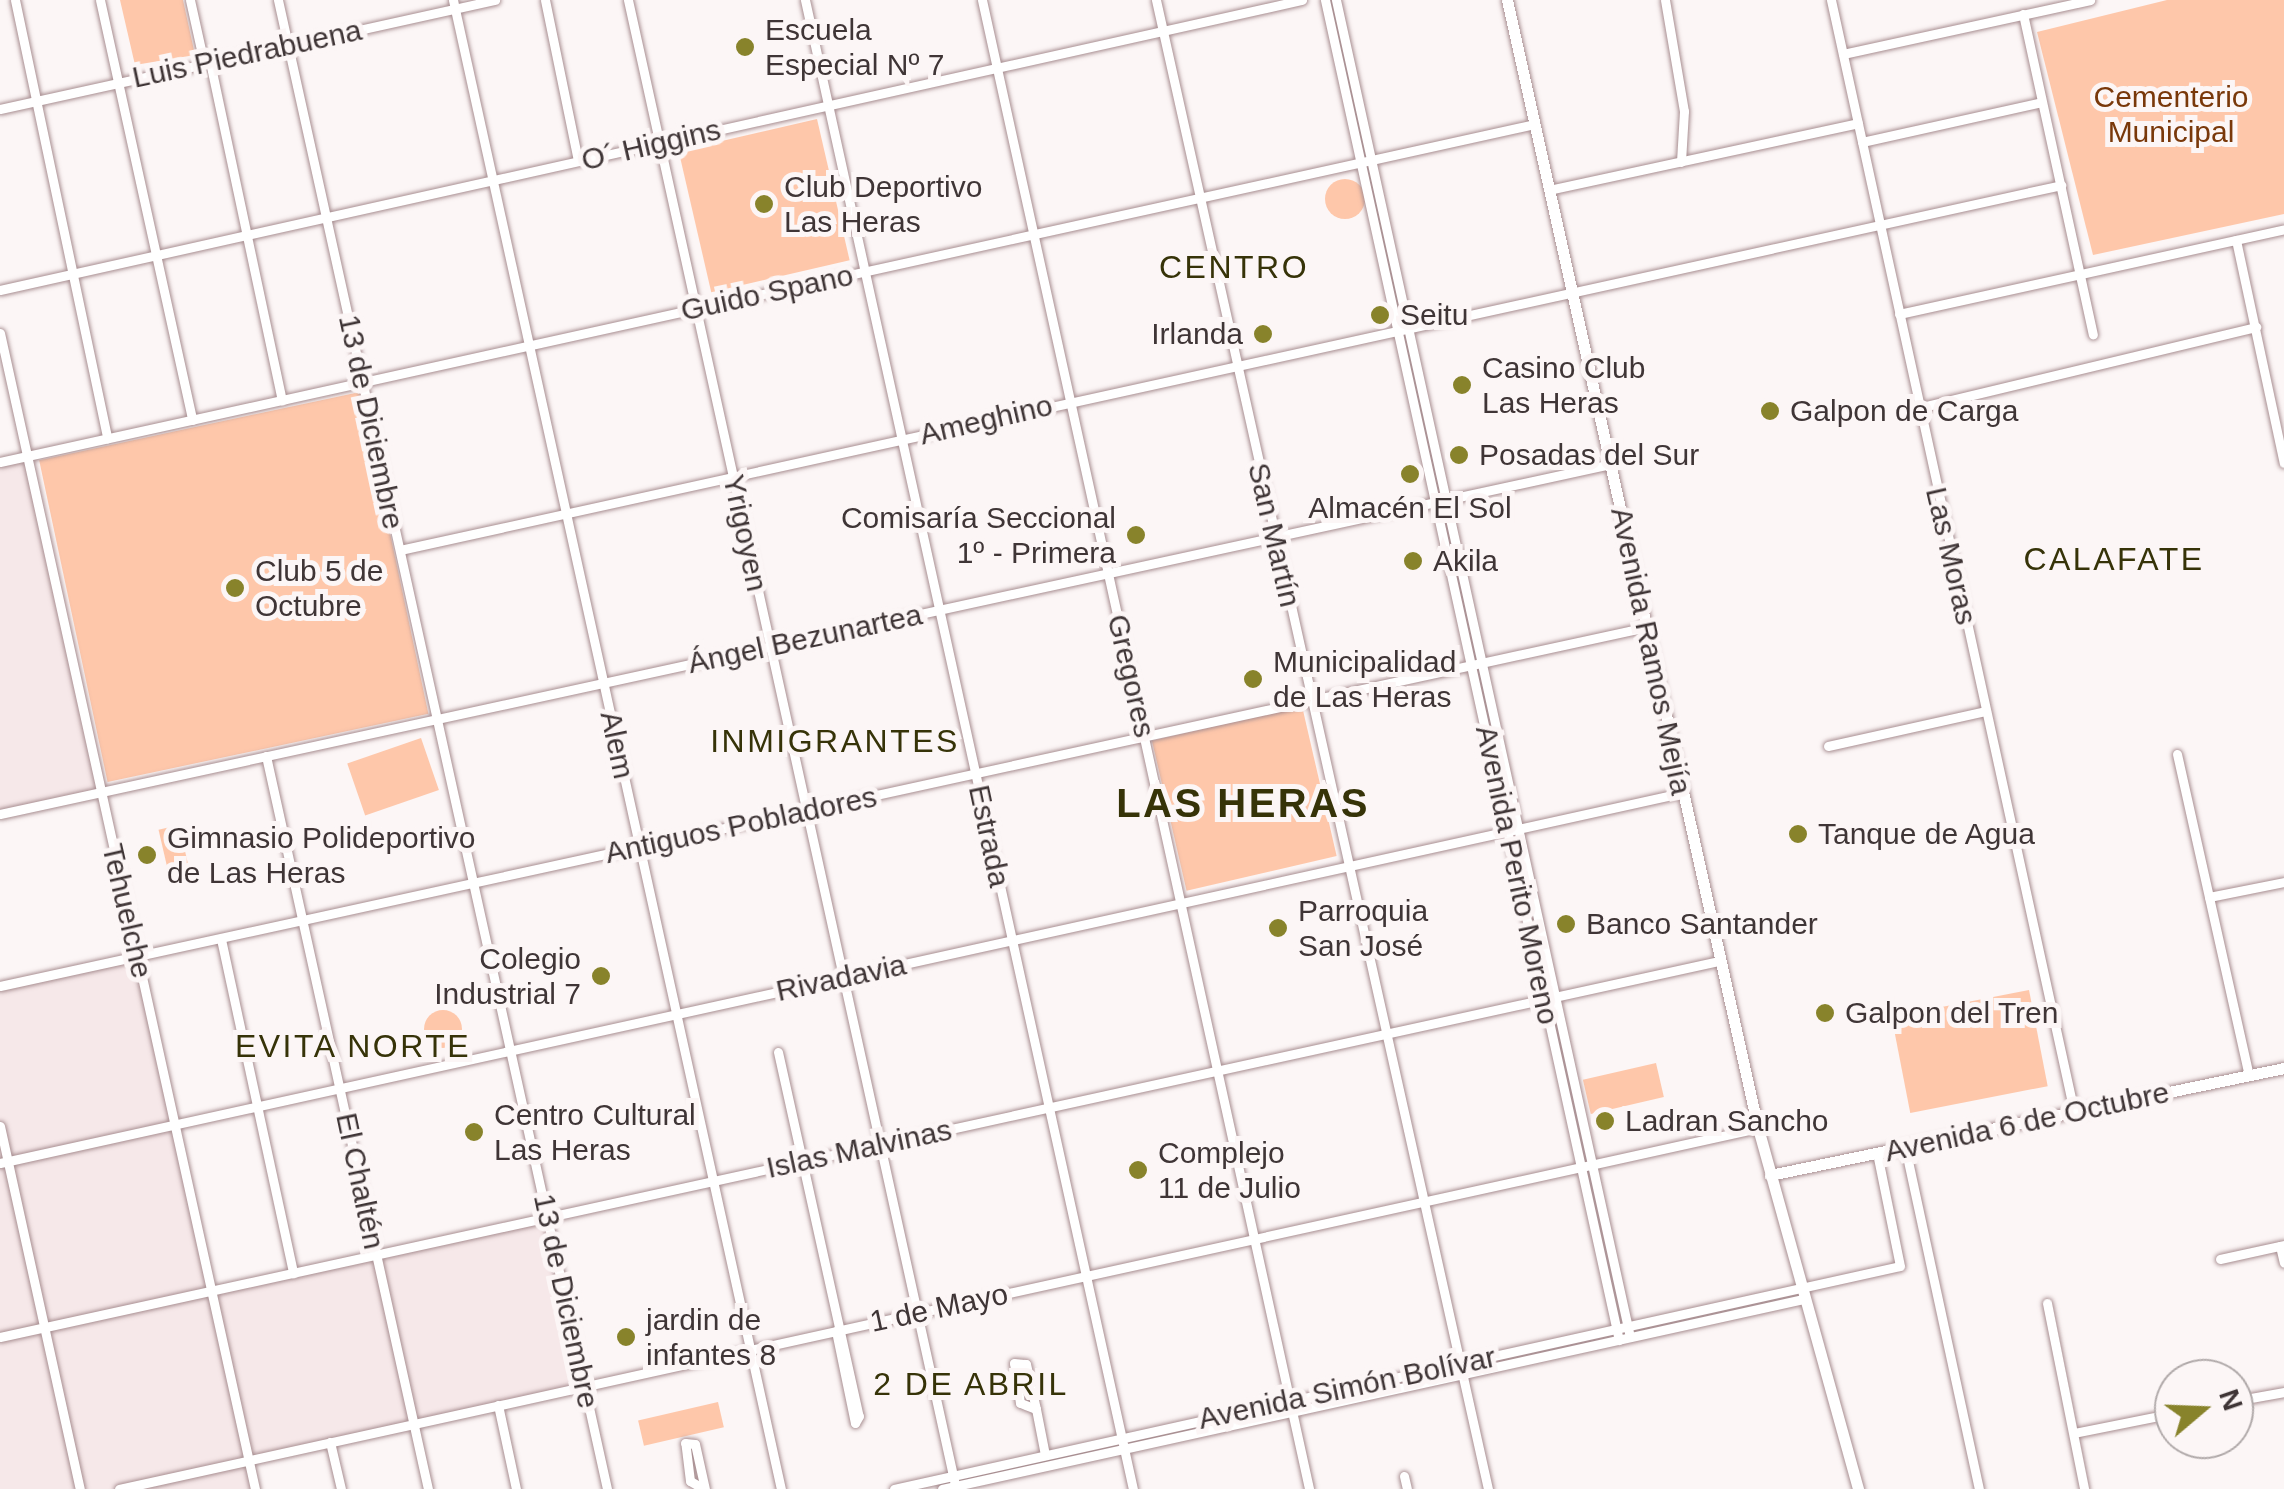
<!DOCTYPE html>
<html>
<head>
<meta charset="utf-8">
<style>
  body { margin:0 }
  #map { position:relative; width:2284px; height:1489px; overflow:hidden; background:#fcf6f6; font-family:Helvetica,sans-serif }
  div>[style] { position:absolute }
  .built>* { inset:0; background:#f6e8e9 }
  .green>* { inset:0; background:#fec7aa; transform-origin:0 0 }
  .round { border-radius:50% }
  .roads { filter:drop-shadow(0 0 2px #a88e91) drop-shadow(0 0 2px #a88e91) }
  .minor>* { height:9px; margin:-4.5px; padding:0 4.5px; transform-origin:4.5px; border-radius:4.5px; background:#fff }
  .major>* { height:11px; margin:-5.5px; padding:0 5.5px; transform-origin:5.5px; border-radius:5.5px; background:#fff }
  .dots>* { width:28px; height:28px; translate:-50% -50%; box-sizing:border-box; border:5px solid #fcf6f6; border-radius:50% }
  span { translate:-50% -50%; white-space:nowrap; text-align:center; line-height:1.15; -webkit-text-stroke:10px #fcf6f6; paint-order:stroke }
  .poi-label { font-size:30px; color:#3f3536 }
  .left { translate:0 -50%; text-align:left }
  .right { translate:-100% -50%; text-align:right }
  .street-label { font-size:30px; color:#3f3536 }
  .park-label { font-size:30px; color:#79380a }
  .neighbourhood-label { font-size:32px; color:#363308; letter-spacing:2.5px }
  .district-label { font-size:40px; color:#363308; font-weight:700; letter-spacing:2.5px }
  .north { position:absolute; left:2154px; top:1359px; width:100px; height:100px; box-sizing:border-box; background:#fcf6f6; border:2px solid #b0a9a9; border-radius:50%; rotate:71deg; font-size:28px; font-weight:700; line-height:40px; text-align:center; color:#3f3536 }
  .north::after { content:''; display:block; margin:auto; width:35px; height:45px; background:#88832b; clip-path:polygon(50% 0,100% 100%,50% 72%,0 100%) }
</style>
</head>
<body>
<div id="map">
  <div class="built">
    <i style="clip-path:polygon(26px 456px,101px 792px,0 814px,0 462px)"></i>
    <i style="clip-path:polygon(137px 957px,211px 1291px,547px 1217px,585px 1386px,250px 1460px,255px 1489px,0 1489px,0 986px)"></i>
  </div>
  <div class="green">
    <i style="clip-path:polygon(120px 0,183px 0,195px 55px,135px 65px)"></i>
    <i style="clip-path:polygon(2167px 0,2284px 0,2284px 214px,2093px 255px,2037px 32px)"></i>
    <i style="left:817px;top:119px;width:145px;height:142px;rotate:77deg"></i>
    <i class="round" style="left:1325px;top:179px;width:40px;height:40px"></i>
    <i style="left:360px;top:392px;width:329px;height:328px;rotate:78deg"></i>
    <i style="left:1302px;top:706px;width:154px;height:154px;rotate:77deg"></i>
    <i style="left:421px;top:738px;width:55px;height:78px;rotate:71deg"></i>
    <i style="left:179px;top:825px;width:48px;height:21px;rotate:77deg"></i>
    <i style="left:2029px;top:990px;width:98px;height:140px;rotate:79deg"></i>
    <i class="round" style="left:424px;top:1010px;width:38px;height:38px"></i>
    <i style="left:1656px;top:1063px;width:35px;height:75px;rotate:77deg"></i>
    <i style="left:718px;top:1402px;width:26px;height:82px;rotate:77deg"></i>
  </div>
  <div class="roads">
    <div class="minor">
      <i style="left:15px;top:0;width:448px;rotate:78.1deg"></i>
      <i style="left:100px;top:0;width:430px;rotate:77.6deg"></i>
      <i style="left:190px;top:0;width:65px;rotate:77.5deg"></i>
      <i style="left:278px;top:0;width:1525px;rotate:77.54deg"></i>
      <i style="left:453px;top:0;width:1525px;rotate:77.58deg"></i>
      <i style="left:545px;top:0;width:164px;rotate:78.4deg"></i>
      <i style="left:628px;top:0;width:1525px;rotate:77.58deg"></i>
      <i style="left:805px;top:0;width:1525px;rotate:77.58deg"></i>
      <i style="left:982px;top:0;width:1524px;rotate:77.61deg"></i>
      <i style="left:1156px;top:0;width:1526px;rotate:77.43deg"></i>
      <i style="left:1325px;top:0;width:1372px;rotate:77.63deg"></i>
      <i style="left:1336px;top:0;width:1369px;rotate:77.6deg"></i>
      <i style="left:1665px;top:0;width:113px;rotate:80.3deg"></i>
      <i style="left:1684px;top:111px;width:51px;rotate:93.4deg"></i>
      <i style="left:1831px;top:0;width:1138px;rotate:77.67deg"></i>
      <i style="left:2023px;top:14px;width:328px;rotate:77.7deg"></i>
      <i style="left:1843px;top:54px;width:253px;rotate:-12.3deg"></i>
      <i style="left:210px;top:62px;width:346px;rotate:78deg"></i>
      <i style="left:0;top:109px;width:507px;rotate:-12.42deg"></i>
      <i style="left:1862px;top:142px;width:184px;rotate:-12.5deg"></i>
      <i style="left:1549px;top:190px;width:316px;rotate:-12.2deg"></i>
      <i style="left:2236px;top:240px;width:228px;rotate:77.9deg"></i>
      <i style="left:0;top:290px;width:1334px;rotate:-12.56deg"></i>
      <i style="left:1899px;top:314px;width:394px;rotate:-12.4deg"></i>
      <i style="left:0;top:333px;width:1184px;rotate:77.56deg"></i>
      <i style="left:1918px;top:408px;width:348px;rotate:-13.5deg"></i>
      <i style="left:0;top:462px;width:1572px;rotate:-12.42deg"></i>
      <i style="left:400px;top:550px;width:1701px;rotate:-12.39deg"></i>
      <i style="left:1828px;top:746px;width:162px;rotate:-12.5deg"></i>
      <i style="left:2177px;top:754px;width:330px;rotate:77.4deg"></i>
      <i style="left:266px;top:756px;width:751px;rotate:77.54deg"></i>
      <i style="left:0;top:814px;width:1648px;rotate:-12.26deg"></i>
      <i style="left:2209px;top:897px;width:76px;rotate:-11.3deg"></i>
      <i style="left:221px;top:939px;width:342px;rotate:77.8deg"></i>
      <i style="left:0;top:986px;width:1685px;rotate:-12.3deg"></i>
      <i style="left:778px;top:1052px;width:373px;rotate:77.5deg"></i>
      <i style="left:859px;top:1416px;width:8px;rotate:120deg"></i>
      <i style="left:855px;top:1423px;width:94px;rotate:-101.7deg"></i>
      <i style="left:0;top:1126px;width:372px;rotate:77.6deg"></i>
      <i style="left:1905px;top:1147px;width:350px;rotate:77.8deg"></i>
      <i style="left:0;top:1163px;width:1722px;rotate:-12.41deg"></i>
      <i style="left:2280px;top:1246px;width:17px;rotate:77deg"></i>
      <i style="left:2220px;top:1259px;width:66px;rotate:-12.3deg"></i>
      <i style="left:2047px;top:1303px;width:190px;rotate:78.7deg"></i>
      <i style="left:0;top:1337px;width:1760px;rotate:-12.34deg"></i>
      <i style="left:2234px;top:1401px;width:51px;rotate:-10.2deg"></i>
      <i style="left:498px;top:1405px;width:86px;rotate:77.9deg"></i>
      <i style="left:1036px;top:1409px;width:17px;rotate:-159deg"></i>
      <i style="left:1020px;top:1403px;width:40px;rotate:-98.5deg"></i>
      <i style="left:1014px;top:1363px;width:12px;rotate:5deg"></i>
      <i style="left:1026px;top:1364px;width:46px;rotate:77.5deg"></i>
      <i style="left:1036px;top:1409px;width:47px;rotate:78.9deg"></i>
      <i style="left:2074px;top:1433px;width:102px;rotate:-11.3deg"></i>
      <i style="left:330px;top:1442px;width:48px;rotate:76.8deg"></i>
      <i style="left:1404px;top:1476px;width:13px;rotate:77deg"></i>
      <i style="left:119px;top:1489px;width:1678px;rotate:-12.42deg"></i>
      <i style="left:704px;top:1489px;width:16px;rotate:-150deg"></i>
      <i style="left:690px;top:1481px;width:38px;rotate:-97deg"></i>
      <i style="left:685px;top:1443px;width:10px;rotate:6deg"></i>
      <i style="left:695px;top:1444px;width:46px;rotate:77.5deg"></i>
      <i style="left:894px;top:1489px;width:1030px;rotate:-12.5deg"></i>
      <i style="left:1900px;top:1266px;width:115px;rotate:-101.5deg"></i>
      <i style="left:942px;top:1489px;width:882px;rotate:-12.44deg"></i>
    </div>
    <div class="major">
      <i style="left:1507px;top:0;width:1156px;rotate:77.46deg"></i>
      <i style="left:1758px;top:1128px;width:375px;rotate:74.5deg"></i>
      <i style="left:1770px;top:1175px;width:525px;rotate:-11.76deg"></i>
    </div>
  </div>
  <div class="dots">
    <i style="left:745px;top:47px;background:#88832b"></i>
    <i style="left:764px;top:204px;background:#88832b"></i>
    <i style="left:1380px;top:315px;background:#88832b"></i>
    <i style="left:1263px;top:334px;background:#88832b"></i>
    <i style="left:1462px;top:385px;background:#88832b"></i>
    <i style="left:1770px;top:411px;background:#88832b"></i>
    <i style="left:1459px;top:455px;background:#88832b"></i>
    <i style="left:1410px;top:474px;background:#88832b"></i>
    <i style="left:1136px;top:535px;background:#88832b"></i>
    <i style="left:1413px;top:561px;background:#88832b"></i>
    <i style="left:235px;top:588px;background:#88832b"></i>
    <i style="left:1253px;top:679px;background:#88832b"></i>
    <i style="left:1798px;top:834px;background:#88832b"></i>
    <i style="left:147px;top:855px;background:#88832b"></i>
    <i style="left:1566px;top:924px;background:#88832b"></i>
    <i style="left:1278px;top:928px;background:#88832b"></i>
    <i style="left:601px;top:976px;background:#88832b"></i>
    <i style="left:1825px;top:1013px;background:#88832b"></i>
    <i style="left:1605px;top:1121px;background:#88832b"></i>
    <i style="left:474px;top:1132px;background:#88832b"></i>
    <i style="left:1138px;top:1170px;background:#88832b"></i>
    <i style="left:626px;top:1337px;background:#88832b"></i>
  </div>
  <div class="poi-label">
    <span class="left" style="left:765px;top:47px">Escuela<br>Especial Nº 7</span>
    <span class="left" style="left:784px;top:204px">Club Deportivo<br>Las Heras</span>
    <span class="left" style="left:1400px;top:315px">Seitu</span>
    <span class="right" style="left:1243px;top:334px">Irlanda</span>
    <span class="left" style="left:1482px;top:385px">Casino Club<br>Las Heras</span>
    <span class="left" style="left:1790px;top:411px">Galpon de Carga</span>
    <span class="left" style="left:1479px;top:455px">Posadas del Sur</span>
    <span style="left:1410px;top:508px">Almacén El Sol</span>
    <span class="right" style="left:1116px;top:535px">Comisaría Seccional<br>1º - Primera</span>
    <span class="left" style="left:1433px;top:561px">Akila</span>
    <span class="left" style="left:255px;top:588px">Club 5 de<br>Octubre</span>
    <span class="left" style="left:1273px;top:679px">Municipalidad<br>de Las Heras</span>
    <span class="left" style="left:1818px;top:834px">Tanque de Agua</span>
    <span class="left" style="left:167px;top:855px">Gimnasio Polideportivo<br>de Las Heras</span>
    <span class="left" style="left:1298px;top:928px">Parroquia<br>San José</span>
    <span class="left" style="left:1586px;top:924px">Banco Santander</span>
    <span class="right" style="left:581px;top:976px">Colegio<br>Industrial 7</span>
    <span class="left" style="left:1845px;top:1013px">Galpon del Tren</span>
    <span class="left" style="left:494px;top:1132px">Centro Cultural<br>Las Heras</span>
    <span class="left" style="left:1625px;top:1121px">Ladran Sancho</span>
    <span class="left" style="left:1158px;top:1170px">Complejo<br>11 de Julio</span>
    <span class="left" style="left:646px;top:1337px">jardin de<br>infantes 8</span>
  </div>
  <div class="street-label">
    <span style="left:247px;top:54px;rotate:-12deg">Luis Piedrabuena</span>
    <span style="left:651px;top:145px;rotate:-13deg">O´ Higgins</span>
    <span style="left:767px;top:293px;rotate:-12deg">Guido Spano</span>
    <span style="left:986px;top:420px;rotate:-13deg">Ameghino</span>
    <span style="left:371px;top:422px;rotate:78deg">13 de Diciembre</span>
    <span style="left:745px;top:533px;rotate:78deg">Yrigoyen</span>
    <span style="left:1274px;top:535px;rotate:77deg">San Martín</span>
    <span style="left:1951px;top:556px;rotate:77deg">Las Moras</span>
    <span style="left:805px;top:639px;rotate:-12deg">Ángel Bezunartea</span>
    <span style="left:1651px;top:651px;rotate:78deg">Avenida Ramos Mejía</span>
    <span style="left:1131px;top:676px;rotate:77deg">Gregores</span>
    <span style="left:617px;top:745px;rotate:78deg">Alem</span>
    <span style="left:741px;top:825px;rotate:-12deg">Antiguos Pobladores</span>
    <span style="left:989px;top:836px;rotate:78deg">Estrada</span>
    <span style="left:1517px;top:875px;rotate:78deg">Avenida Perito Moreno</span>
    <span style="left:127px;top:911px;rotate:77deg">Tehuelche</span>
    <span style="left:841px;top:978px;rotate:-12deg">Rivadavia</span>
    <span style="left:2027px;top:1122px;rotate:-12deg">Avenida 6 de Octubre</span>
    <span style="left:859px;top:1149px;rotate:-12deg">Islas Malvinas</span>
    <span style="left:360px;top:1181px;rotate:78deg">El Chaltén</span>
    <span style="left:566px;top:1301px;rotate:78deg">13 de Diciembre</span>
    <span style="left:939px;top:1308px;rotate:-12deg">1 de Mayo</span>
    <span style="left:1347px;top:1388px;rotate:-12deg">Avenida Simón Bolívar</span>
  </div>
  <div class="park-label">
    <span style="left:2171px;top:114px">Cementerio<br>Municipal</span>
  </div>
  <div class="neighbourhood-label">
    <span style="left:1234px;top:267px">CENTRO</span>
    <span style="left:2114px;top:559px">CALAFATE</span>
    <span style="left:835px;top:741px">INMIGRANTES</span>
    <span style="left:353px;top:1046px">EVITA NORTE</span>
    <span style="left:971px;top:1384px">2 DE ABRIL</span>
  </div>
  <div class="district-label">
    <span style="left:1243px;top:803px">LAS HERAS</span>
  </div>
  <div class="north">N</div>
</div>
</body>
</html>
